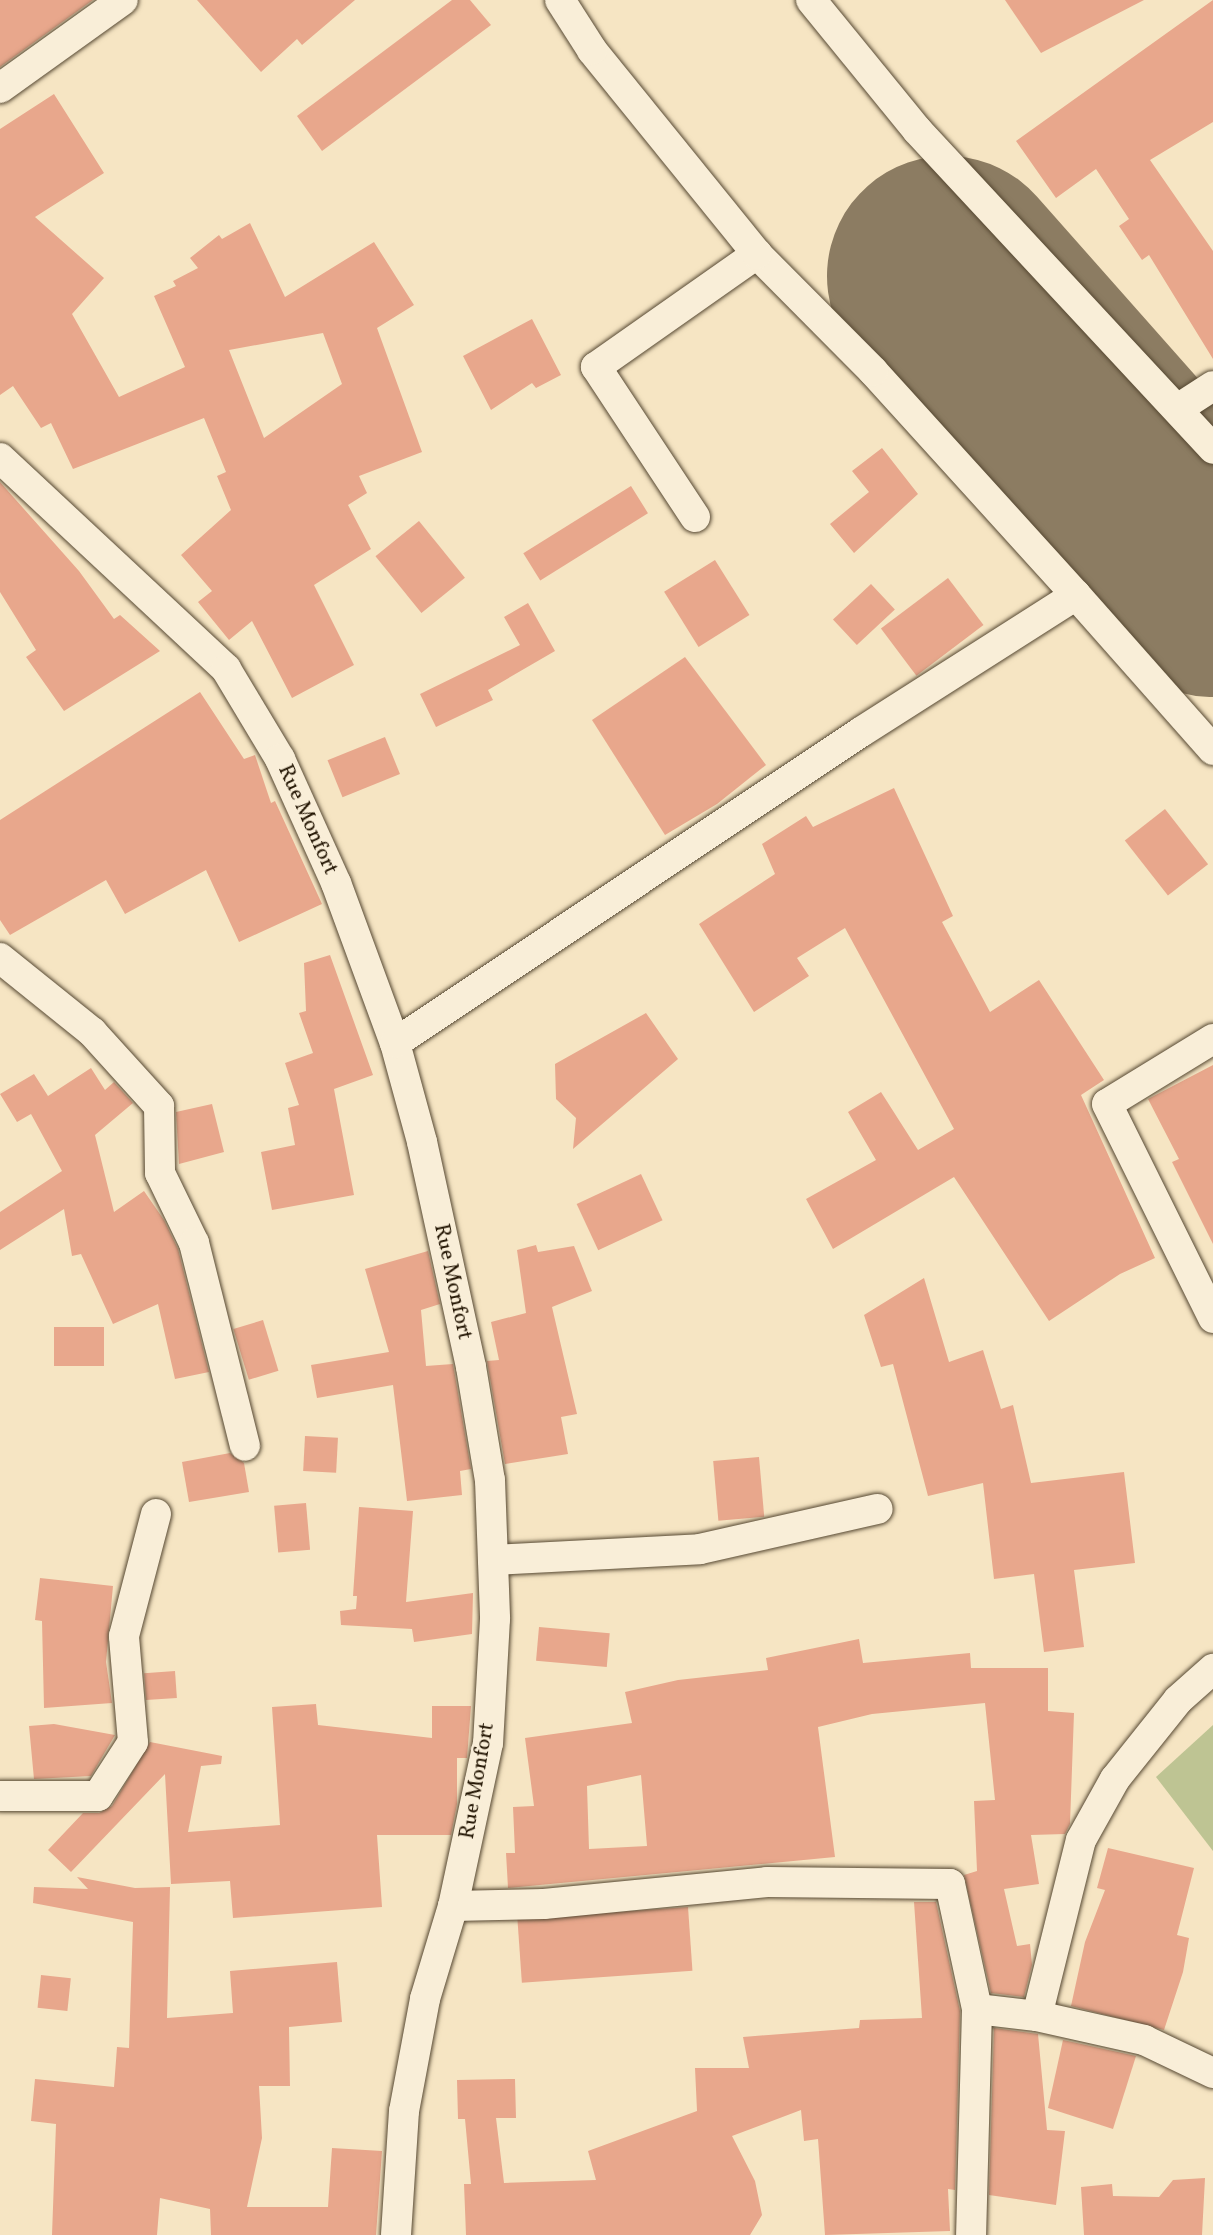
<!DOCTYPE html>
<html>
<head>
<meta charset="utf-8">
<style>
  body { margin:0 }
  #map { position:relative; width:1213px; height:2235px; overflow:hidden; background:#f6e5c3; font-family:Vollkorn,serif }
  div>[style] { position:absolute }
  .green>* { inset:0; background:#bec493 }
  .runway>* { height:240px; margin:-120px; padding:0 120px; transform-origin:120px; border-radius:120px; background:#8c7c62 }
  .building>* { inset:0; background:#e8a78c; transform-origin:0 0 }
  .roads { filter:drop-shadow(0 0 2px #564832) drop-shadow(0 0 2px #564832) }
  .minor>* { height:30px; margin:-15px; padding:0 15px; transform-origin:15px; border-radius:15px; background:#f9eed8 }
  span { translate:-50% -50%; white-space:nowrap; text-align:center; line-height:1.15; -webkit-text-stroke:5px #f9eed8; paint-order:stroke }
  .street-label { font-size:21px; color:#211301 }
</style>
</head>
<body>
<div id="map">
  <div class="green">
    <i style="clip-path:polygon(1213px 1725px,1213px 1851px,1156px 1777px)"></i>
  </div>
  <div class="runway">
    <i style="left:947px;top:276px;width:402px;rotate:48.5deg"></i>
  </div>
  <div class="building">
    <i style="clip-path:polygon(0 0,93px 0,0 67px)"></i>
    <i style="clip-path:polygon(197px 0,355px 0,302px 45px,297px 39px,261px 72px)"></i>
    <i style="clip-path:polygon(452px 0,470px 0,491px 25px,322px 151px,297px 116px)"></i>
    <i style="clip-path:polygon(1005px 0,1144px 0,1041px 53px)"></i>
    <i style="clip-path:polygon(1213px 0,1213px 122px,1150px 160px,1213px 251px,1213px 359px,1149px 255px,1142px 260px,1119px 226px,1129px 219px,1096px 169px,1056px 198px,1016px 141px)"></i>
    <i style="clip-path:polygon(evenodd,54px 94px,104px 173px,35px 217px,104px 278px,72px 314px,119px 397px,185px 367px,154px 296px,176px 286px,173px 281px,198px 268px,190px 258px,219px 235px,222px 239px,250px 223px,285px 297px,374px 242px,414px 305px,377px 328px,422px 452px,359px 476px,367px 493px,348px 505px,371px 549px,314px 585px,354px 665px,292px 698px,252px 621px,229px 640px,198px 602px,212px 591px,181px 555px,231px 510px,217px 476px,226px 472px,204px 418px,73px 469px,51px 423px,41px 428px,13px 386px,0 395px,0 129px,54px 94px,323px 333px,342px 384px,264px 438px,229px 350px,323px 333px)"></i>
    <i style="clip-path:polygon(532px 319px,561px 375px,536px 388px,532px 383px,491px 410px,463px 356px)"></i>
    <i style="clip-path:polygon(882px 448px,918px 494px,854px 553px,830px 524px,869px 492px,852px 471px)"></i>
    <i style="clip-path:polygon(0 482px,79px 571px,114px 619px,120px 615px,160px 651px,64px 711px,26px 657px,36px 650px,0 592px)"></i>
    <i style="left:631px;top:486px;width:32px;height:127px;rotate:58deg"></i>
    <i style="left:419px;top:521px;width:73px;height:56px;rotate:51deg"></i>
    <i style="left:715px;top:560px;width:65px;height:60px;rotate:58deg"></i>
    <i style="left:948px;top:578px;width:59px;height:84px;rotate:53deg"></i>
    <i style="left:871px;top:584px;width:35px;height:52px;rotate:47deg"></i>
    <i style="clip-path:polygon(528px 603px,555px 651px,488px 690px,493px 700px,436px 727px,420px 694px,520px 645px,504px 617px)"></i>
    <i style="clip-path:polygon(685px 657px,766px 765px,717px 804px,665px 835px,592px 720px)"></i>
    <i style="clip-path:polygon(200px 692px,244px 759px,255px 755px,271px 803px,275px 801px,322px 904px,239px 942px,206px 870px,125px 914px,106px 880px,10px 935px,0 920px,0 820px)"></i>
    <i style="left:385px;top:737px;width:40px;height:62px;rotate:68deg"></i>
    <i style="clip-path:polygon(894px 788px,953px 916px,942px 922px,990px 1012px,1039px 980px,1104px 1080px,1081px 1095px,1155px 1258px,1120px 1274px,1049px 1321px,954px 1177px,833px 1249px,806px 1199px,876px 1160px,848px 1112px,881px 1092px,918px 1150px,954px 1129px,845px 928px,797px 958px,809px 976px,754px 1012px,699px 924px,775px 874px,762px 844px,806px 816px,813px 827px)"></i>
    <i style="left:1165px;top:809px;width:70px;height:51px;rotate:52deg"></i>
    <i style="clip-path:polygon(330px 955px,373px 1075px,334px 1089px,354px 1195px,272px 1210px,261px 1152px,295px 1145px,288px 1108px,299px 1105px,285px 1063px,313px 1053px,299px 1013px,306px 1011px,304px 963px)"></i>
    <i style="clip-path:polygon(646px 1013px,678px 1059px,573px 1149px,576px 1118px,556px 1099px,555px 1064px)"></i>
    <i style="clip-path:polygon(1213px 1065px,1213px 1244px,1172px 1162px,1179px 1159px,1148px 1099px)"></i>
    <i style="clip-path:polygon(91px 1068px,105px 1090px,114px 1082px,133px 1103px,95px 1135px,114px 1212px,144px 1191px,164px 1220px,178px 1249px,209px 1372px,175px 1379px,158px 1304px,113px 1324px,81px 1254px,72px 1256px,64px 1209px,0 1250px,0 1212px,62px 1171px,31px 1114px,17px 1122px,0 1094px,34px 1074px,48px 1096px)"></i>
    <i style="clip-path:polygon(212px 1104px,224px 1152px,179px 1164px,176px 1112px)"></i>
    <i style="left:641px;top:1174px;width:51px;height:71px;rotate:65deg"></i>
    <i style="clip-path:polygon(536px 1245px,538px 1252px,574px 1246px,592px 1291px,552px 1307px,577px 1414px,561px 1417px,568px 1454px,505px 1464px,487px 1361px,499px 1360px,491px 1322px,526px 1313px,517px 1250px)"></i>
    <i style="clip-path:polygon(428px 1251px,440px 1304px,421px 1310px,426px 1366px,453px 1364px,471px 1469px,460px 1471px,462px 1495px,407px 1501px,393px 1385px,317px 1398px,311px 1365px,389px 1352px,365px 1269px)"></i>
    <i style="clip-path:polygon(924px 1278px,949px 1362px,983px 1350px,1001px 1409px,1013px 1405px,1031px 1483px,1124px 1472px,1135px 1563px,1074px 1570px,1084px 1647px,1044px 1652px,1034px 1574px,994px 1579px,983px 1483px,928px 1496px,893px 1364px,881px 1367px,864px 1315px)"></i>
    <i style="left:263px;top:1320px;width:53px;height:31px;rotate:73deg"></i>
    <i style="left:104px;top:1327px;width:39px;height:50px;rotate:90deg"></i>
    <i style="left:305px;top:1436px;width:33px;height:35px;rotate:3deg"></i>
    <i style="clip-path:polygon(230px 1453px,244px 1463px,249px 1492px,189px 1502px,182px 1462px)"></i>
    <i style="left:759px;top:1457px;width:60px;height:46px;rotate:85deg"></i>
    <i style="left:306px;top:1503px;width:47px;height:32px;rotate:85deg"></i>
    <i style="clip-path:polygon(359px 1507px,413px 1511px,406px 1602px,473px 1593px,472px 1634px,414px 1642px,412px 1629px,341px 1625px,340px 1611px,356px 1609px,357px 1596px,353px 1596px)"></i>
    <i style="clip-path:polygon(40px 1578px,113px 1586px,106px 1662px,112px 1703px,44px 1708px,42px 1621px,35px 1620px)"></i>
    <i style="left:539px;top:1627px;width:71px;height:34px;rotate:5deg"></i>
    <i style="clip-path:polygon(evenodd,859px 1639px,863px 1663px,970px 1653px,971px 1668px,1048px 1668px,1048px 1711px,1074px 1713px,1070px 1824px,1065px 1834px,1031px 1835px,1039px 1884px,1004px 1889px,1017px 1946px,1030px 1944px,1032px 1965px,1024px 1997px,991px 1993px,964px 1875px,977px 1871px,974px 1801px,995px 1800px,985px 1703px,872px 1714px,818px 1727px,835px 1857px,508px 1888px,506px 1853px,515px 1853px,513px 1807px,534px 1806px,525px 1738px,632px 1723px,625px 1692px,678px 1680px,768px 1670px,766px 1658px,859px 1639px,641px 1775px,647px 1846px,589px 1849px,587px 1786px,641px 1775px)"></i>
    <i style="left:175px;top:1671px;width:27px;height:31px;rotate:86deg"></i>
    <i style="clip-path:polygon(316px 1704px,318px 1725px,432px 1738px,432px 1706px,471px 1706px,467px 1758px,457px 1758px,457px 1804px,451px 1835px,377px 1835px,382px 1907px,233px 1918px,230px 1881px,171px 1884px,165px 1774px,71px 1872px,48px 1850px,83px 1813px,99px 1813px,112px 1806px,150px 1742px,222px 1756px,221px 1764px,201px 1766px,188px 1832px,280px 1825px,272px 1707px)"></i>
    <i style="clip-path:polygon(54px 1724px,115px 1735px,91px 1776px,34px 1779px,29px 1726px)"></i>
    <i style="clip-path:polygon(1108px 1848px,1194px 1868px,1177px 1935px,1189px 1938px,1183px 1972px,1164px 2030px,1071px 2006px,1085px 1942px,1105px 1890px,1097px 1888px)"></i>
    <i style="clip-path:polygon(77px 1877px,135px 1888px,170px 1887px,167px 2018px,233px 2013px,230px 1971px,337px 1962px,342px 2022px,289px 2027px,290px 2086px,259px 2086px,262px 2138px,247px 2207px,328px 2207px,332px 2148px,382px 2151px,376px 2235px,211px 2235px,210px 2209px,160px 2198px,157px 2235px,52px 2235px,56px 2124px,31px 2121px,35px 2079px,114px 2087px,117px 2047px,129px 2048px,133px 1922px,33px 1903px,34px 1887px,88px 1889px)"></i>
    <i style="clip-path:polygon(914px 1902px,936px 1902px,960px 2011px,955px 2190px,948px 2189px,950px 2231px,825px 2235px,818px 2139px,804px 2141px,801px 2110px,732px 2136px,755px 2181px,762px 2215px,750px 2235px,466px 2235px,464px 2184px,471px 2184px,465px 2119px,458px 2119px,457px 2080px,515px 2079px,516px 2118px,496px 2118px,504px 2183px,596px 2180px,588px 2151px,697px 2111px,695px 2068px,749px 2068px,743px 2037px,859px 2028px,860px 2020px,922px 2018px)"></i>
    <i style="left:688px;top:1907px;width:64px;height:171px;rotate:86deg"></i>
    <i style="left:41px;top:1975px;width:30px;height:33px;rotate:6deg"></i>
    <i style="clip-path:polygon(994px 2028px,1038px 2034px,1047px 2130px,1065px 2131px,1056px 2205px,989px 2195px)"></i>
    <i style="clip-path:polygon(1063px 2040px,1136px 2056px,1113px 2129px,1048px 2108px)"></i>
    <i style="clip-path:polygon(1205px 2178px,1202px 2235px,1084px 2235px,1081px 2187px,1112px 2184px,1113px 2196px,1159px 2197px,1173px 2180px)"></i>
  </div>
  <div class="roads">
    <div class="minor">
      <i style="left:811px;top:0;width:168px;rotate:50.8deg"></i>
      <i style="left:917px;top:130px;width:435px;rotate:47.1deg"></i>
      <i style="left:0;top:88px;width:151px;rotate:-35.6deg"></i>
      <i style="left:1179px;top:408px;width:40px;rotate:-32.9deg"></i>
      <i style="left:0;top:458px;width:309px;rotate:43deg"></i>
      <i style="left:226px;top:669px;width:105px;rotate:59deg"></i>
      <i style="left:280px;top:759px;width:136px;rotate:65.7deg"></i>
      <i style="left:336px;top:883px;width:171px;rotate:69.8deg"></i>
      <i style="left:395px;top:1043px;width:103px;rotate:74.7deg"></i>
      <i style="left:422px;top:1142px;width:230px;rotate:77.7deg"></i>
      <i style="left:471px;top:1367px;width:115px;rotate:80.5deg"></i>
      <i style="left:490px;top:1480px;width:139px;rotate:87.9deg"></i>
      <i style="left:495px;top:1619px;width:124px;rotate:93.2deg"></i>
      <i style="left:488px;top:1743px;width:167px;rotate:102.1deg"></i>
      <i style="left:453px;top:1906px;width:97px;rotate:106.8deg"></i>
      <i style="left:425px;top:1999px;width:114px;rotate:100.6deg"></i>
      <i style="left:404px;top:2111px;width:124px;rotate:93.7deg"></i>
      <i style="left:695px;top:517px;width:180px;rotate:-123.4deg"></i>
      <i style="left:596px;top:367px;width:197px;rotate:-35.1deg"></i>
      <i style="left:1076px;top:595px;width:207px;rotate:48.5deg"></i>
      <i style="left:0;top:958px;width:118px;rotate:38.8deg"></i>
      <i style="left:92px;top:1032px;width:100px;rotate:47.8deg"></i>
      <i style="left:159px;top:1106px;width:67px;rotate:89.1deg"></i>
      <i style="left:160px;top:1173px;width:78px;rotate:64.1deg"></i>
      <i style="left:194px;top:1243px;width:209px;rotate:75.9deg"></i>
      <i style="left:1213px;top:1039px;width:124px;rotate:148.5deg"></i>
      <i style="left:1107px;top:1104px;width:239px;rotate:63.6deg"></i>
      <i style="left:395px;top:1043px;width:560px;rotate:-33.72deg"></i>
      <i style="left:861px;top:732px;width:255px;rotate:-32.5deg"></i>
      <i style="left:1076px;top:595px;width:302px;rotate:-132.2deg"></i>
      <i style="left:873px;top:371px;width:165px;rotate:-134.8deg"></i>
      <i style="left:757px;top:254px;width:262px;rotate:-129deg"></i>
      <i style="left:592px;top:50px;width:59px;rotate:-122.6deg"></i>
      <i style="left:493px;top:1560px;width:207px;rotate:-3deg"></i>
      <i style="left:700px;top:1549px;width:182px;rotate:-12.7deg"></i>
      <i style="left:0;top:1796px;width:98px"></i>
      <i style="left:98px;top:1796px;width:64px;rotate:-57.1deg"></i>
      <i style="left:133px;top:1742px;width:106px;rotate:-94.9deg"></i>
      <i style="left:124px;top:1636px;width:126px;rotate:-75.3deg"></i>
      <i style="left:453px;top:1906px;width:91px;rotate:-1.3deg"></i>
      <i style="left:544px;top:1904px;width:224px;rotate:-5.6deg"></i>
      <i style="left:767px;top:1882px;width:183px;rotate:0.6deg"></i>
      <i style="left:950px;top:1884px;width:128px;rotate:77.8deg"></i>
      <i style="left:977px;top:2009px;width:226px;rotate:91.5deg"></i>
      <i style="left:977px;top:2009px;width:60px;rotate:6.7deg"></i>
      <i style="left:1037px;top:2016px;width:110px;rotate:12.6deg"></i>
      <i style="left:1144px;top:2040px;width:76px;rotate:25.6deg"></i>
      <i style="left:1037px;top:2016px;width:181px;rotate:-76deg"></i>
      <i style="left:1081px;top:1840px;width:70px;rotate:-60.9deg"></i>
      <i style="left:1115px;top:1779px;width:101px;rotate:-51.4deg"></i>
      <i style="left:1178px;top:1700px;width:47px;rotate:-41.5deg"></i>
    </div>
  </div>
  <div class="street-label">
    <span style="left:307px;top:820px;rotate:66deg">Rue Monfort</span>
    <span style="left:452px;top:1282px;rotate:78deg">Rue Monfort</span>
    <span style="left:478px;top:1781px;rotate:-80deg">Rue Monfort</span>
  </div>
</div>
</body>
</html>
